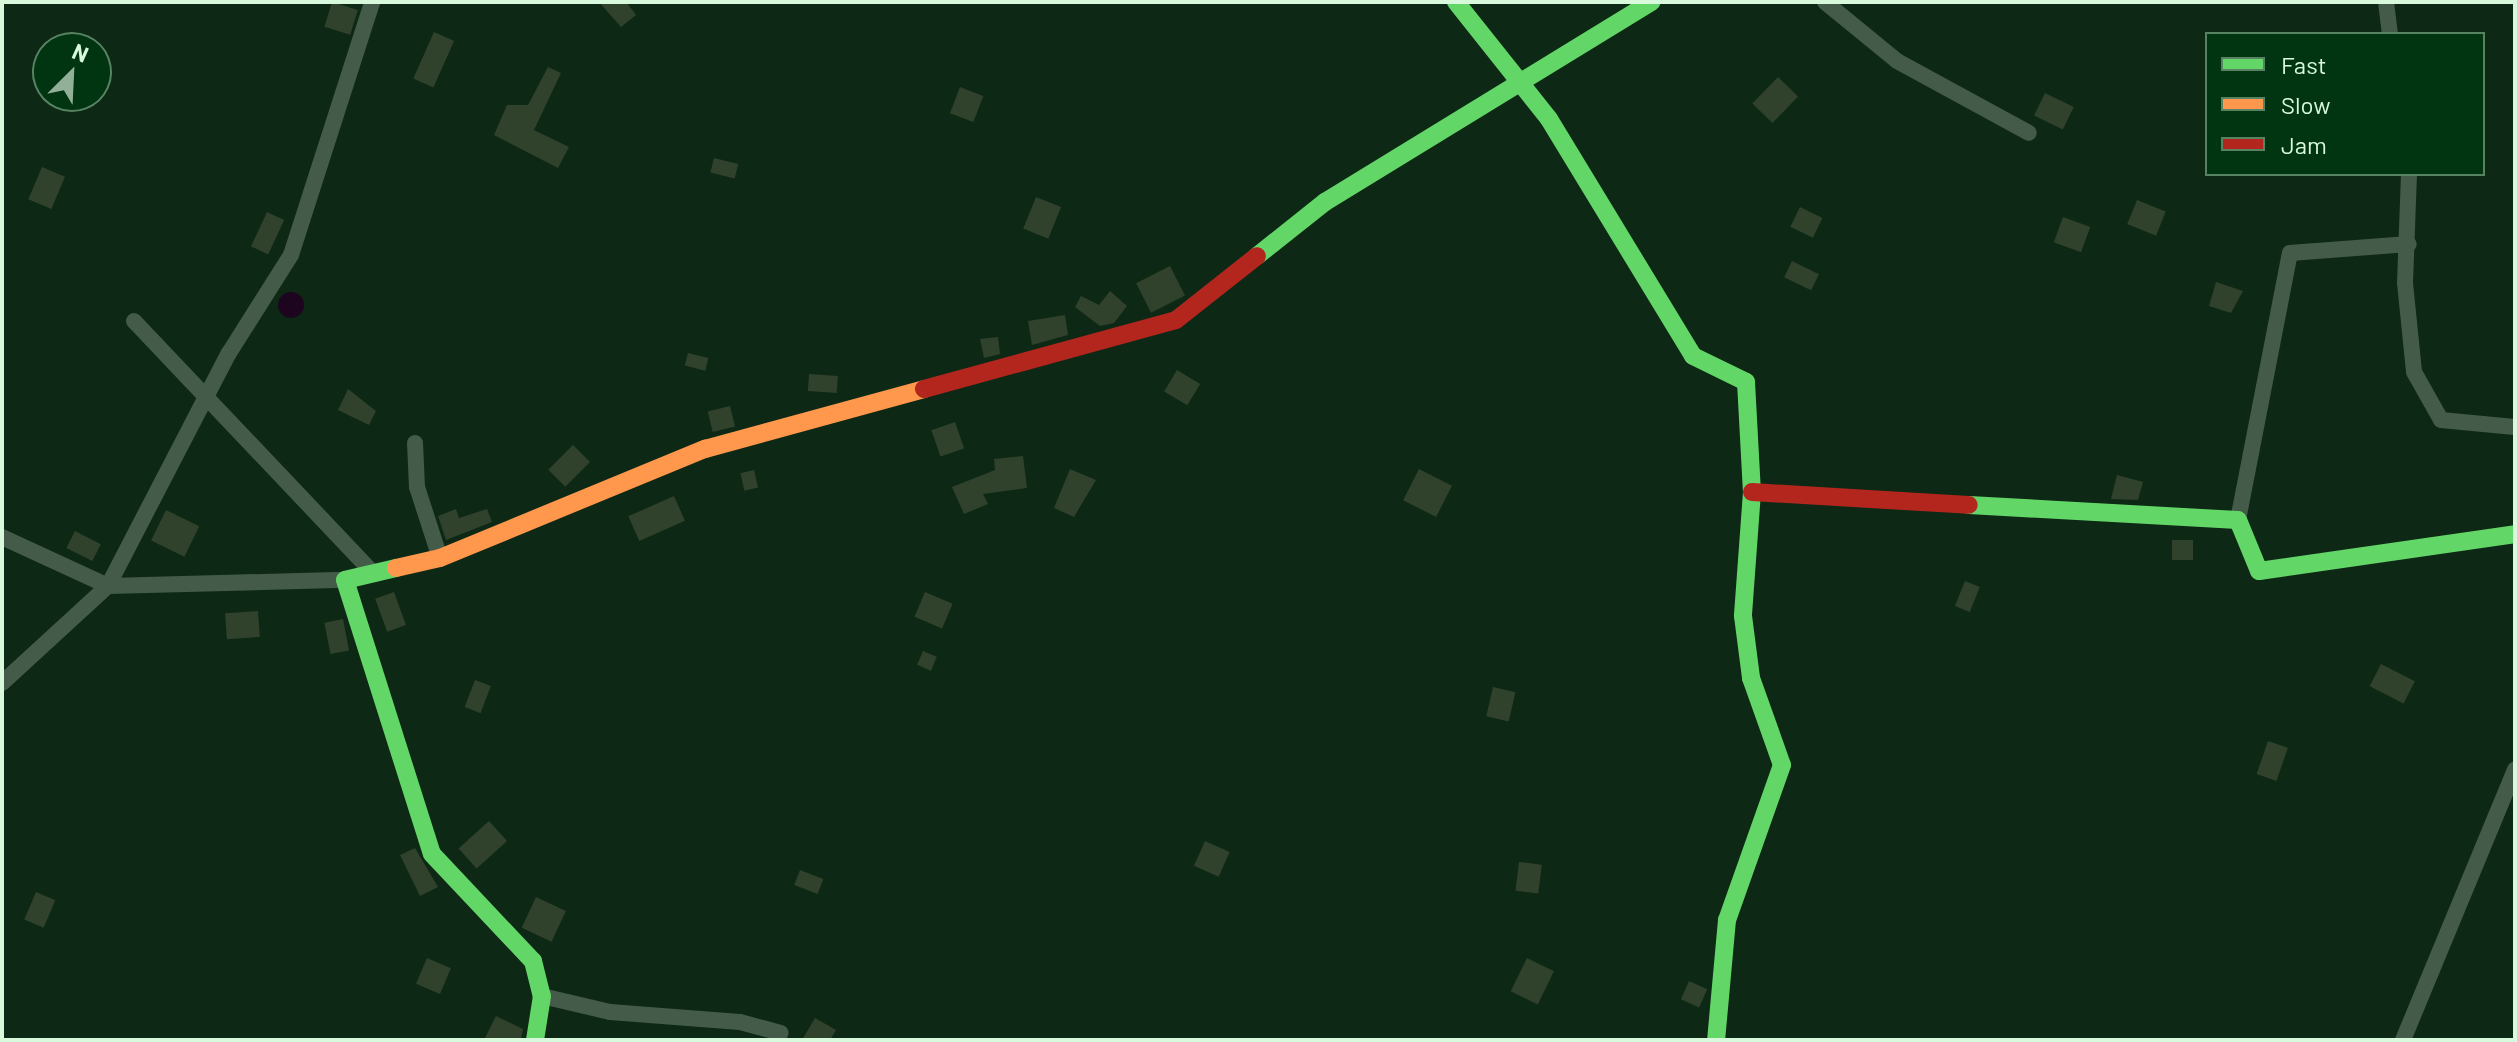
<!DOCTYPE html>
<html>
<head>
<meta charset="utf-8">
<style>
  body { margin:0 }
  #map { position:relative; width:2517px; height:1042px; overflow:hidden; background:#0d2815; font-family:Barlow,sans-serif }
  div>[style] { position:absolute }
  .water>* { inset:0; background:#1e051f }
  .round { border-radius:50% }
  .building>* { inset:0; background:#30422b; transform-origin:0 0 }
  .street>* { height:16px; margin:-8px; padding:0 8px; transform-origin:8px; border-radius:8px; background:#445b4a }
  .fast>* { height:18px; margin:-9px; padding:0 9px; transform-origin:9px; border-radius:9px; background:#63d668 }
  .slow>* { height:18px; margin:-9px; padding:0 9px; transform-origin:9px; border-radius:9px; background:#ff974d }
  .jam>* { height:18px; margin:-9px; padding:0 9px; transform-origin:9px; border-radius:9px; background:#b3261e }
  span { translate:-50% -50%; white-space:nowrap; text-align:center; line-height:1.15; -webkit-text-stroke:8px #013411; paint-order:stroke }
  .frame { position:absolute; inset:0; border:4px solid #d9f9dd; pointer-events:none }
  .legend { position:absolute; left:2205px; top:32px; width:280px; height:144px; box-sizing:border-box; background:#013411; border:2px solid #578363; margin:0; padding:10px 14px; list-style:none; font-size:24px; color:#d9f9dd }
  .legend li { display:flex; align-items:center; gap:16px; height:40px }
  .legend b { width:40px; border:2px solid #578363 }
  .north { position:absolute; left:32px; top:32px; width:80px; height:80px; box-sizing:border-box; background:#013411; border:2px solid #578363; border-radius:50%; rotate:24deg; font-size:22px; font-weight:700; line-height:32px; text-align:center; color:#d9f9dd }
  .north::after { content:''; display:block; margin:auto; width:28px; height:36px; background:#92b097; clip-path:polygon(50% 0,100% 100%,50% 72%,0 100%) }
</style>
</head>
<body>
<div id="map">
  <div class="water">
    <i class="round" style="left:278px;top:292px;width:26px;height:26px"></i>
  </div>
  <div class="building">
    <i style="left:332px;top:2px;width:27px;height:26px;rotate:17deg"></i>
    <i style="clip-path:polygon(599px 2px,626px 2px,636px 15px,621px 27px)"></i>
    <i style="left:434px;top:32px;width:22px;height:51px;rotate:24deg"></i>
    <i style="clip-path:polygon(548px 67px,561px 73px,534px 130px,569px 147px,558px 168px,494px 135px,507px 105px,528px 105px)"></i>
    <i style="left:1778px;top:77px;width:28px;height:37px;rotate:44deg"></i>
    <i style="left:960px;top:87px;width:25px;height:28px;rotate:21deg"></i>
    <i style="left:2045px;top:93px;width:32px;height:25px;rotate:26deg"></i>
    <i style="left:714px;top:158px;width:25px;height:15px;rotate:14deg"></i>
    <i style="left:42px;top:167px;width:25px;height:35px;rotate:23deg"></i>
    <i style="left:1036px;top:197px;width:27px;height:34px;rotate:22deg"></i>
    <i style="left:2137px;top:200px;width:31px;height:26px;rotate:22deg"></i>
    <i style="left:1800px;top:207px;width:25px;height:22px;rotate:26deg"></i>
    <i style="left:267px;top:212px;width:19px;height:38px;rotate:25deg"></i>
    <i style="left:2063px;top:217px;width:29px;height:27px;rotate:20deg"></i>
    <i style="left:1792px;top:261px;width:30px;height:18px;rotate:26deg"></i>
    <i style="left:1170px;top:266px;width:33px;height:38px;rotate:63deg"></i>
    <i style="clip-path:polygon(2216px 282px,2243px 291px,2231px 313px,2209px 306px)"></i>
    <i style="clip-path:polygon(1110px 291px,1127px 306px,1114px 323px,1100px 326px,1075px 307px,1081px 296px,1099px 305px)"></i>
    <i style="clip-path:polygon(1065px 315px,1068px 335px,1032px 345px,1028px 321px)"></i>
    <i style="clip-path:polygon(998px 337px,1000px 354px,984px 358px,980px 339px)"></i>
    <i style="left:688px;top:353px;width:21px;height:13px;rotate:14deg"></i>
    <i style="left:1177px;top:370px;width:27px;height:25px;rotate:31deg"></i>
    <i style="left:809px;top:374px;width:29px;height:17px;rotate:4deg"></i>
    <i style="clip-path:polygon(348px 389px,376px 411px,369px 425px,338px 410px)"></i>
    <i style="left:730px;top:406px;width:21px;height:23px;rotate:76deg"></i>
    <i style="left:955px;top:422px;width:28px;height:25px;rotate:71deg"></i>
    <i style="left:573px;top:445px;width:24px;height:35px;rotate:45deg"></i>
    <i style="clip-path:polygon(1023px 456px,1027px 488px,983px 494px,988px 504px,964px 514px,952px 487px,995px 470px,994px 459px)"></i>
    <i style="clip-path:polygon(1070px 469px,1096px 480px,1074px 517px,1054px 508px)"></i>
    <i style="left:1419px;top:469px;width:37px;height:35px;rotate:27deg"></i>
    <i style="left:754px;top:470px;width:18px;height:14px;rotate:77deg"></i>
    <i style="clip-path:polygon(2117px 475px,2143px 482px,2138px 500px,2111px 499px)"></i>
    <i style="left:674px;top:496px;width:27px;height:50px;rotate:66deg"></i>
    <i style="clip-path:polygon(456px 509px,459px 518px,487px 509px,492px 522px,446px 540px,438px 516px)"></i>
    <i style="left:166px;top:510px;width:37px;height:34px;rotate:26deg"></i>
    <i style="left:75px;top:531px;width:29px;height:19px;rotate:27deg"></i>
    <i style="left:2172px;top:540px;width:21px;height:20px"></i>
    <i style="left:1965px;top:581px;width:16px;height:27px;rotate:22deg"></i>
    <i style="left:394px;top:592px;width:35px;height:20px;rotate:70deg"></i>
    <i style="left:925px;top:592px;width:30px;height:27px;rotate:23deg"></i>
    <i style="left:258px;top:611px;width:26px;height:33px;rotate:86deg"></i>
    <i style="left:343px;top:619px;width:32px;height:19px;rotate:79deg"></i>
    <i style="left:923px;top:651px;width:15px;height:15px;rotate:23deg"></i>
    <i style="left:2381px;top:664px;width:38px;height:25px;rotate:27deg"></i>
    <i style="left:475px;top:680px;width:17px;height:29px;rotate:21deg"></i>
    <i style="left:1493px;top:687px;width:23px;height:30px;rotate:13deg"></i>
    <i style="left:2268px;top:741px;width:21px;height:35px;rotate:19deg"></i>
    <i style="left:489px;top:821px;width:27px;height:41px;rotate:48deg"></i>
    <i style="left:1205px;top:841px;width:27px;height:27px;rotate:24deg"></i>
    <i style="clip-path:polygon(415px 848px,438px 887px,420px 896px,400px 855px)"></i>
    <i style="left:1519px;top:862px;width:23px;height:29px;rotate:7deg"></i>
    <i style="left:800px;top:870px;width:25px;height:16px;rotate:21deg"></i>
    <i style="left:36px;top:892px;width:21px;height:30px;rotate:23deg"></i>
    <i style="left:536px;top:897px;width:33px;height:34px;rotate:25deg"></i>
    <i style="left:427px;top:958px;width:26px;height:28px;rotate:23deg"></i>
    <i style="left:1527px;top:958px;width:30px;height:37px;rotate:26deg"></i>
    <i style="left:1689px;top:981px;width:20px;height:20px;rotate:24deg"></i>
    <i style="clip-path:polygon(496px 1016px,523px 1029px,521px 1040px,484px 1040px)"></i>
    <i style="clip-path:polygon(815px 1018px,836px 1030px,830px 1040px,802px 1040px)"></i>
  </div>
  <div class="street">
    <i style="left:1825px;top:2px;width:93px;rotate:39.3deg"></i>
    <i style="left:1897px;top:61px;width:150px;rotate:28.6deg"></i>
    <i style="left:2386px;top:2px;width:32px;rotate:83deg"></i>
    <i style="left:2409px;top:174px;width:109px;rotate:92.1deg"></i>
    <i style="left:2405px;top:283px;width:89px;rotate:84.2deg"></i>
    <i style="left:2414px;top:372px;width:55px;rotate:60.6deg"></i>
    <i style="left:2441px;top:420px;width:74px;rotate:5.4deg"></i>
    <i style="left:134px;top:321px;width:349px;rotate:46.5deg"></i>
    <i style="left:415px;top:443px;width:44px;rotate:87.4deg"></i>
    <i style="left:417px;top:487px;width:75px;rotate:72.1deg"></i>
    <i style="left:2238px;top:520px;width:272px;rotate:-79deg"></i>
    <i style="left:2290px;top:253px;width:119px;rotate:-4.3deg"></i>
    <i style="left:2px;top:537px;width:117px;rotate:24.8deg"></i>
    <i style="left:108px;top:586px;width:237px;rotate:-1.5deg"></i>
    <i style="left:2px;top:683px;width:144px;rotate:-42.5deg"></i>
    <i style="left:108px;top:586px;width:263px;rotate:-62.6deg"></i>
    <i style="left:229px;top:353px;width:116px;rotate:-57.7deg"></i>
    <i style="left:291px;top:255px;width:266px;rotate:-72.2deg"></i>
    <i style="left:542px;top:996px;width:70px;rotate:13.2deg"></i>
    <i style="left:610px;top:1012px;width:130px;rotate:4.4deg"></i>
    <i style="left:740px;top:1022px;width:42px;rotate:15deg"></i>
    <i style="left:2403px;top:1040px;width:293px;rotate:-67.5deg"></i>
  </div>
  <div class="fast">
    <i style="left:1456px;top:2px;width:149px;rotate:51.5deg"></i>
    <i style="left:1549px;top:119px;width:277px;rotate:58.7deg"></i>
    <i style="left:1693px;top:356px;width:59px;rotate:26.1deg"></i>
    <i style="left:1746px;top:382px;width:110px;rotate:86.9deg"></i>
    <i style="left:1752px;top:492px;width:124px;rotate:94.2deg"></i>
    <i style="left:1743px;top:616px;width:63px;rotate:82.6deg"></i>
    <i style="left:1751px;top:678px;width:92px;rotate:70.4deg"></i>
    <i style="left:1782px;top:765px;width:164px;rotate:109.5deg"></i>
    <i style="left:1727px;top:920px;width:121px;rotate:95.2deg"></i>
    <i style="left:1257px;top:256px;width:87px;rotate:-38.5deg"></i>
    <i style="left:1325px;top:202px;width:383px;rotate:-31.5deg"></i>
    <i style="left:1969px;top:505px;width:269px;rotate:3.2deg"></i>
    <i style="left:2238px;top:520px;width:55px;rotate:67.6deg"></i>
    <i style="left:2259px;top:571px;width:259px;rotate:-8.2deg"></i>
    <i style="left:396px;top:568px;width:52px;rotate:166.8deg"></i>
    <i style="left:345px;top:580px;width:287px;rotate:72.4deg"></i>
    <i style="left:432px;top:854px;width:147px;rotate:46.7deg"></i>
    <i style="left:533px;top:961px;width:36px;rotate:76deg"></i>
    <i style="left:542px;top:996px;width:45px;rotate:99deg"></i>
  </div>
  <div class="slow">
    <i style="left:396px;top:568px;width:45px;rotate:-12.8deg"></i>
    <i style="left:440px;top:558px;width:287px;rotate:-22.4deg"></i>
    <i style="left:705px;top:449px;width:227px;rotate:-15.3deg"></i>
  </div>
  <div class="jam">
    <i style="left:924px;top:389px;width:261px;rotate:-15.3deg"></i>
    <i style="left:1176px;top:320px;width:103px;rotate:-38.3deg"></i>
    <i style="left:1752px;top:492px;width:217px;rotate:3.4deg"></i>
  </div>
  <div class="frame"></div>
  <ul class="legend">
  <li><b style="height:10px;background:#63d668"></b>Fast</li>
  <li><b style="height:10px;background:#ff974d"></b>Slow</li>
  <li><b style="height:10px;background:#b3261e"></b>Jam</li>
  </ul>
  <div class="north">N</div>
</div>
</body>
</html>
